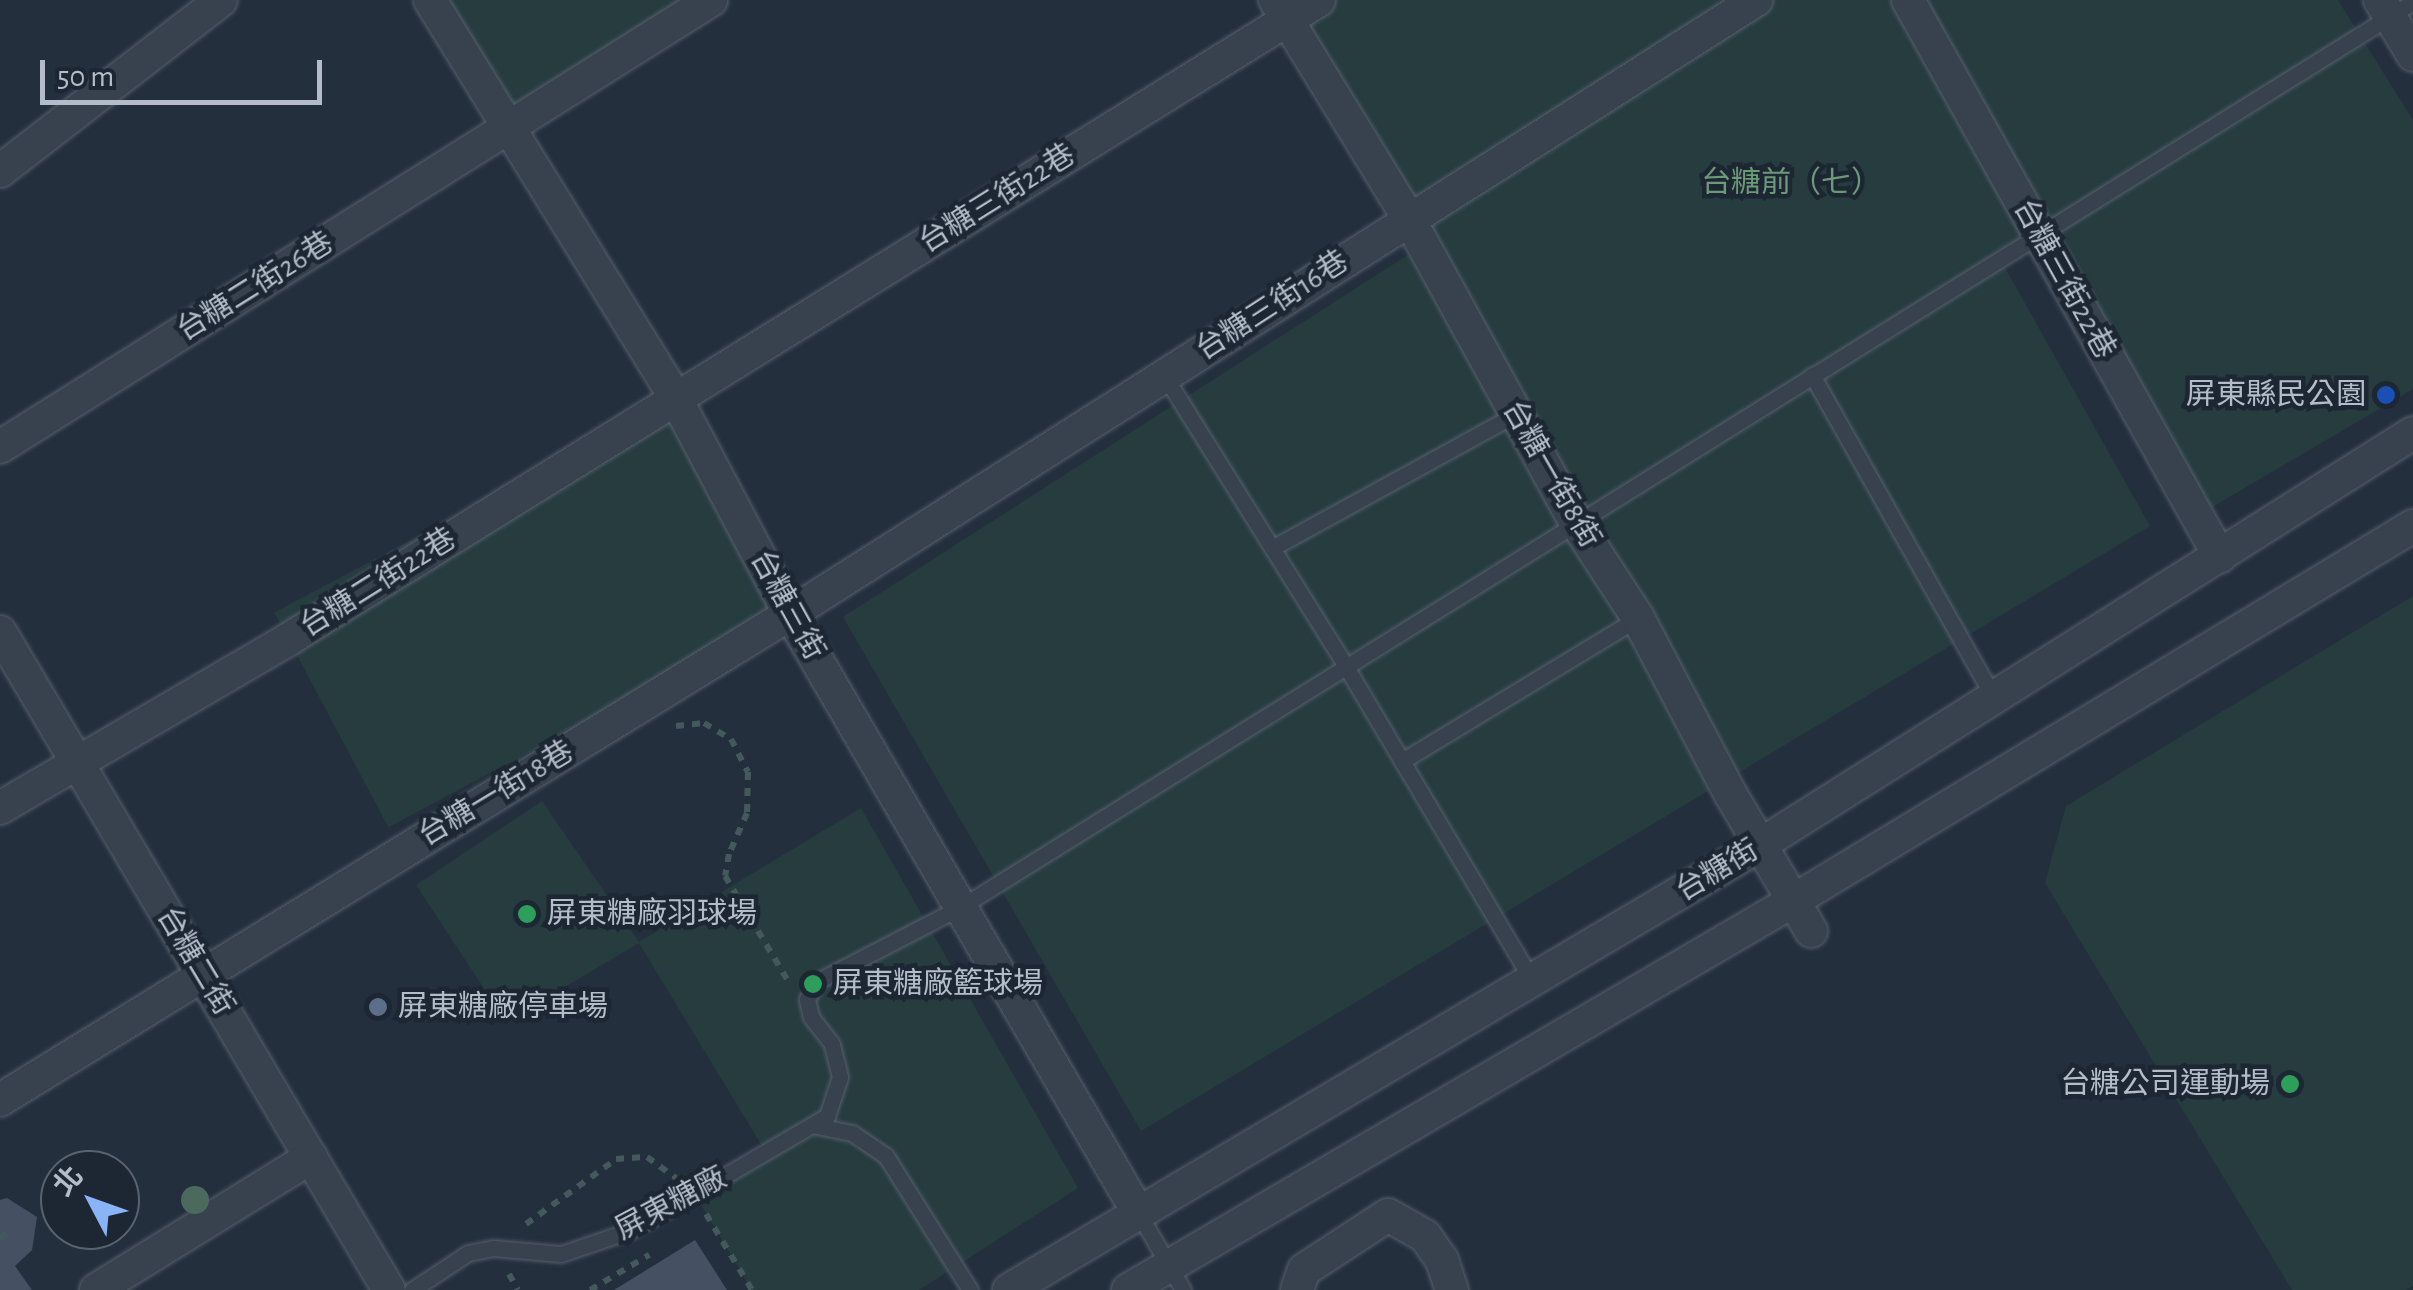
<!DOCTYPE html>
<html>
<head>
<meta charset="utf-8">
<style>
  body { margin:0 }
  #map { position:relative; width:2413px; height:1290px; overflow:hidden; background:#242f3e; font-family:"Alegreya Sans","Noto Sans TC",sans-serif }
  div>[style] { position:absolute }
  .green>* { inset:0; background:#263c3f; transform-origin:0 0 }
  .building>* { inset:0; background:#455162 }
  .path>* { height:6px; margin-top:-3px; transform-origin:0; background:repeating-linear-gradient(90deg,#44595c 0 8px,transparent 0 16px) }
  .roads { filter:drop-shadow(0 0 2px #565f6c) drop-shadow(0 0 2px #565f6c) }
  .service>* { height:15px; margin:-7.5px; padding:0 7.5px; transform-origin:7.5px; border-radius:7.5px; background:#38414e }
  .minor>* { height:32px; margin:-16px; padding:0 16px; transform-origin:16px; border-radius:16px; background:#38414e }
  .trees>* { width:28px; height:28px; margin:-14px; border-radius:50%; background:#4b6a5d }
  .dots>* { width:28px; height:28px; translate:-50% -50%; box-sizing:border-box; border:5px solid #1d2633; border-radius:50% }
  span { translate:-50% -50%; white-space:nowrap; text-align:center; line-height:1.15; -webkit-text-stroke:9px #1d2633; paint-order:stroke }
  .park-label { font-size:30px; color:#6b9a76 }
  .street-label { font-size:30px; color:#b4bcc9 }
  .poi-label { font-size:30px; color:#b4bcc9 }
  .right { translate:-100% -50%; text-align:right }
  .left { translate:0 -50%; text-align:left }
  .north { position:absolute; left:40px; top:1150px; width:100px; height:100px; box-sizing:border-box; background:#1d2633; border:2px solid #59626f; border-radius:50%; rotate:311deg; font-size:28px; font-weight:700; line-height:40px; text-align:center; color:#b4bcc9 }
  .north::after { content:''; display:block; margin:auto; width:35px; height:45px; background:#8ab4f8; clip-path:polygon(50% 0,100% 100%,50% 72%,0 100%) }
  .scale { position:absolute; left:40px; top:60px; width:282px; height:45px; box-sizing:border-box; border:5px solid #b4bcc9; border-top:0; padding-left:12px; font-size:30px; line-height:35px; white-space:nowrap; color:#b4bcc9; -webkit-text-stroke:8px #1d2633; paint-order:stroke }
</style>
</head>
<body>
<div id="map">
  <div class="green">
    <i style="clip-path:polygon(430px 0,711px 0,511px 126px)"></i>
    <i style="clip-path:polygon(1275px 0,2338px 0,2413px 120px,2413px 389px,2197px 516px,2038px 235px,1575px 521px)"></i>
    <i style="clip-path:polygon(1417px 249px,1571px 531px,2003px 264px,2150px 526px,1141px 1131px,843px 617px)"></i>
    <i style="left:676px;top:399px;width:243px;height:455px;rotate:62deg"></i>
    <i style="clip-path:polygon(2413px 596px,2413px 1286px,2405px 1290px,2292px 1290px,2045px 883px,2066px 806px)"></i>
    <i style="clip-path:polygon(542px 801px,639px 942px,861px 808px,1078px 1188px,919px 1290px,752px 1290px,694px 1193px,765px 1151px,639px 943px,506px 1022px,416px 885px)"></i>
  </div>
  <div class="building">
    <i style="clip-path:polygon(7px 1198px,37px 1217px,32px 1250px,15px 1266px,32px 1290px,0 1290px,0 1200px)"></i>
    <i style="clip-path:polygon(695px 1240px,727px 1290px,614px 1290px)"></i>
  </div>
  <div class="path">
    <i style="left:676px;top:726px;width:28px;rotate:-6deg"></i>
    <i style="left:704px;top:723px;width:31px;rotate:31deg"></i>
    <i style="left:731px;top:739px;width:37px;rotate:63deg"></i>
    <i style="left:748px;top:772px;width:41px;rotate:91.4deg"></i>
    <i style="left:747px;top:813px;width:45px;rotate:113.7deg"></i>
    <i style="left:729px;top:854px;width:22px;rotate:100deg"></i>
    <i style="left:725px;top:876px;width:122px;rotate:59deg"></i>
    <i style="left:706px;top:1214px;width:89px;rotate:58.8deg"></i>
    <i style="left:526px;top:1224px;width:111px;rotate:-35.8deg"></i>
    <i style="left:616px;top:1159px;width:31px;rotate:-4deg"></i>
    <i style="left:647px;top:1157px;width:36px;rotate:36deg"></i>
    <i style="left:0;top:1238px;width:12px;rotate:-31deg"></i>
    <i style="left:509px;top:1274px;width:18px;rotate:61deg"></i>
    <i style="left:590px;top:1290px;width:69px;rotate:-30.7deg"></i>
  </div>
  <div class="roads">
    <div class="service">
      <i style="left:1164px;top:375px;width:342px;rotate:58deg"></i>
      <i style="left:1345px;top:665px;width:366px;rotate:59.3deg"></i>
      <i style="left:1812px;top:375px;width:371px;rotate:60.6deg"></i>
      <i style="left:1272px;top:548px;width:278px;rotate:-28.8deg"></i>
      <i style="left:1402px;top:761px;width:276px;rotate:-31.2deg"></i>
      <i style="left:812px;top:1125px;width:41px;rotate:11.3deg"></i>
      <i style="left:852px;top:1133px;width:41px;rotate:34.1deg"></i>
      <i style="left:886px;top:1156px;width:158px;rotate:57.9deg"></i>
      <i style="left:1139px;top:1214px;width:88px;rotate:59.9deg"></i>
      <i style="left:412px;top:1290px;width:67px;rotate:-33.5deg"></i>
      <i style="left:468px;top:1253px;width:25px;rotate:-11deg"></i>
      <i style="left:493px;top:1248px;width:68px;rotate:5deg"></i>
      <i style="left:561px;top:1254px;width:75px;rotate:-18.7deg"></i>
      <i style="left:632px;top:1230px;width:226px;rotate:-30.3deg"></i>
      <i style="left:827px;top:1116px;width:41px;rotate:-71.6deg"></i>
      <i style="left:840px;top:1077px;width:34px;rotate:-104deg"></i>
      <i style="left:832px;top:1044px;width:34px;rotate:-128deg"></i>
      <i style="left:811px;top:1017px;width:18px;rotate:-103deg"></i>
      <i style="left:807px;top:999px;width:21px;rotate:-59deg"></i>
      <i style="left:818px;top:981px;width:159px;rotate:-27.4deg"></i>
      <i style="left:959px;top:908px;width:1713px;rotate:-31.93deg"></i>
    </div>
    <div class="minor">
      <i style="left:430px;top:0;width:469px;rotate:58.3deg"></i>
      <i style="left:676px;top:399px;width:243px;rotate:62.1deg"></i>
      <i style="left:790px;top:614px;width:694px;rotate:59.81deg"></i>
      <i style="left:1275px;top:0;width:257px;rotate:58.5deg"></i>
      <i style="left:1409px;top:219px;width:345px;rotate:61.2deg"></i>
      <i style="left:1575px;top:521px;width:116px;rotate:57deg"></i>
      <i style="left:1638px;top:618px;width:200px;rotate:62.3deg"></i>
      <i style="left:1731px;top:795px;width:158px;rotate:59.5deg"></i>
      <i style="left:1908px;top:0;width:638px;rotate:60.74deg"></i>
      <i style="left:2380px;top:0;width:64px;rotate:59deg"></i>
      <i style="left:0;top:171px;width:279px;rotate:-37.7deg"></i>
      <i style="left:0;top:447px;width:840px;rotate:-32.16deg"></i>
      <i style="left:0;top:632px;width:764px;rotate:59.41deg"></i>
      <i style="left:0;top:808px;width:335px;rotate:-30.3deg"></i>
      <i style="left:289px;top:639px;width:1212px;rotate:-31.81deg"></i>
      <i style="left:0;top:1100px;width:928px;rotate:-31.6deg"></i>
      <i style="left:790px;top:614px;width:1145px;rotate:-32.44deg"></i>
      <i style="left:96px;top:1290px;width:253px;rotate:-31.7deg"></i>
      <i style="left:1009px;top:1290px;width:873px;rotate:-30.65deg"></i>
      <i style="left:1760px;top:845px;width:772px;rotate:-32.25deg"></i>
      <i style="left:1128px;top:1290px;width:770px;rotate:-30.33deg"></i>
      <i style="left:1793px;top:901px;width:725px;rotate:-31.17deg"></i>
      <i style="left:1297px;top:1290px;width:21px;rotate:-71deg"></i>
      <i style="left:1304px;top:1270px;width:100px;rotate:-33.2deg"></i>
      <i style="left:1388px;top:1215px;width:43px;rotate:29.6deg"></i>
      <i style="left:1425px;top:1236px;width:29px;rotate:55deg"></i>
      <i style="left:1442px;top:1260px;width:32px;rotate:72deg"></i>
    </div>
  </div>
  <div class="trees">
    <i style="left:195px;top:1200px"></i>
  </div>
  <div class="dots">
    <i style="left:2386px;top:395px;background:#1a4fb4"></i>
    <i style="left:527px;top:914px;background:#2e9e5b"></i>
    <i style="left:813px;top:984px;background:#2e9e5b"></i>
    <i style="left:378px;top:1007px;background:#5c6f8a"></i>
    <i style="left:2290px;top:1084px;background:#2e9e5b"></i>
  </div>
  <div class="park-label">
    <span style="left:1791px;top:183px">台糖前（七）</span>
  </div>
  <div class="street-label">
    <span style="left:997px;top:199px;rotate:-32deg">台糖三街22巷</span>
    <span style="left:2064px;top:279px;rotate:61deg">台糖三街22巷</span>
    <span style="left:255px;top:287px;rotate:-32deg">台糖二街26巷</span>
    <span style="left:1272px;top:306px;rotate:-33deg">台糖三街16巷</span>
    <span style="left:1551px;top:474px;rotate:60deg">台糖一街8街</span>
    <span style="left:378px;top:583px;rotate:-32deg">台糖二街22巷</span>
    <span style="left:787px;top:605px;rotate:61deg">台糖三街</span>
    <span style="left:496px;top:794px;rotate:-31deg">台糖一街18巷</span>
    <span style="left:1717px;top:871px;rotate:-31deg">台糖街</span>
    <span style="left:195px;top:961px;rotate:59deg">台糖二街</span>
    <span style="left:671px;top:1204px;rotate:-28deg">屏東糖廠</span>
  </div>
  <div class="poi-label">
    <span class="right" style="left:2366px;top:395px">屏東縣民公園</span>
    <span class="left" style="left:547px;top:914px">屏東糖廠羽球場</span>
    <span class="left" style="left:833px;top:984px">屏東糖廠籃球場</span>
    <span class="left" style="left:398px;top:1007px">屏東糖廠停車場</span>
    <span class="right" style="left:2270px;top:1084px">台糖公司運動場</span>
  </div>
  <div class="north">北</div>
  <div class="scale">50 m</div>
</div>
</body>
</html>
